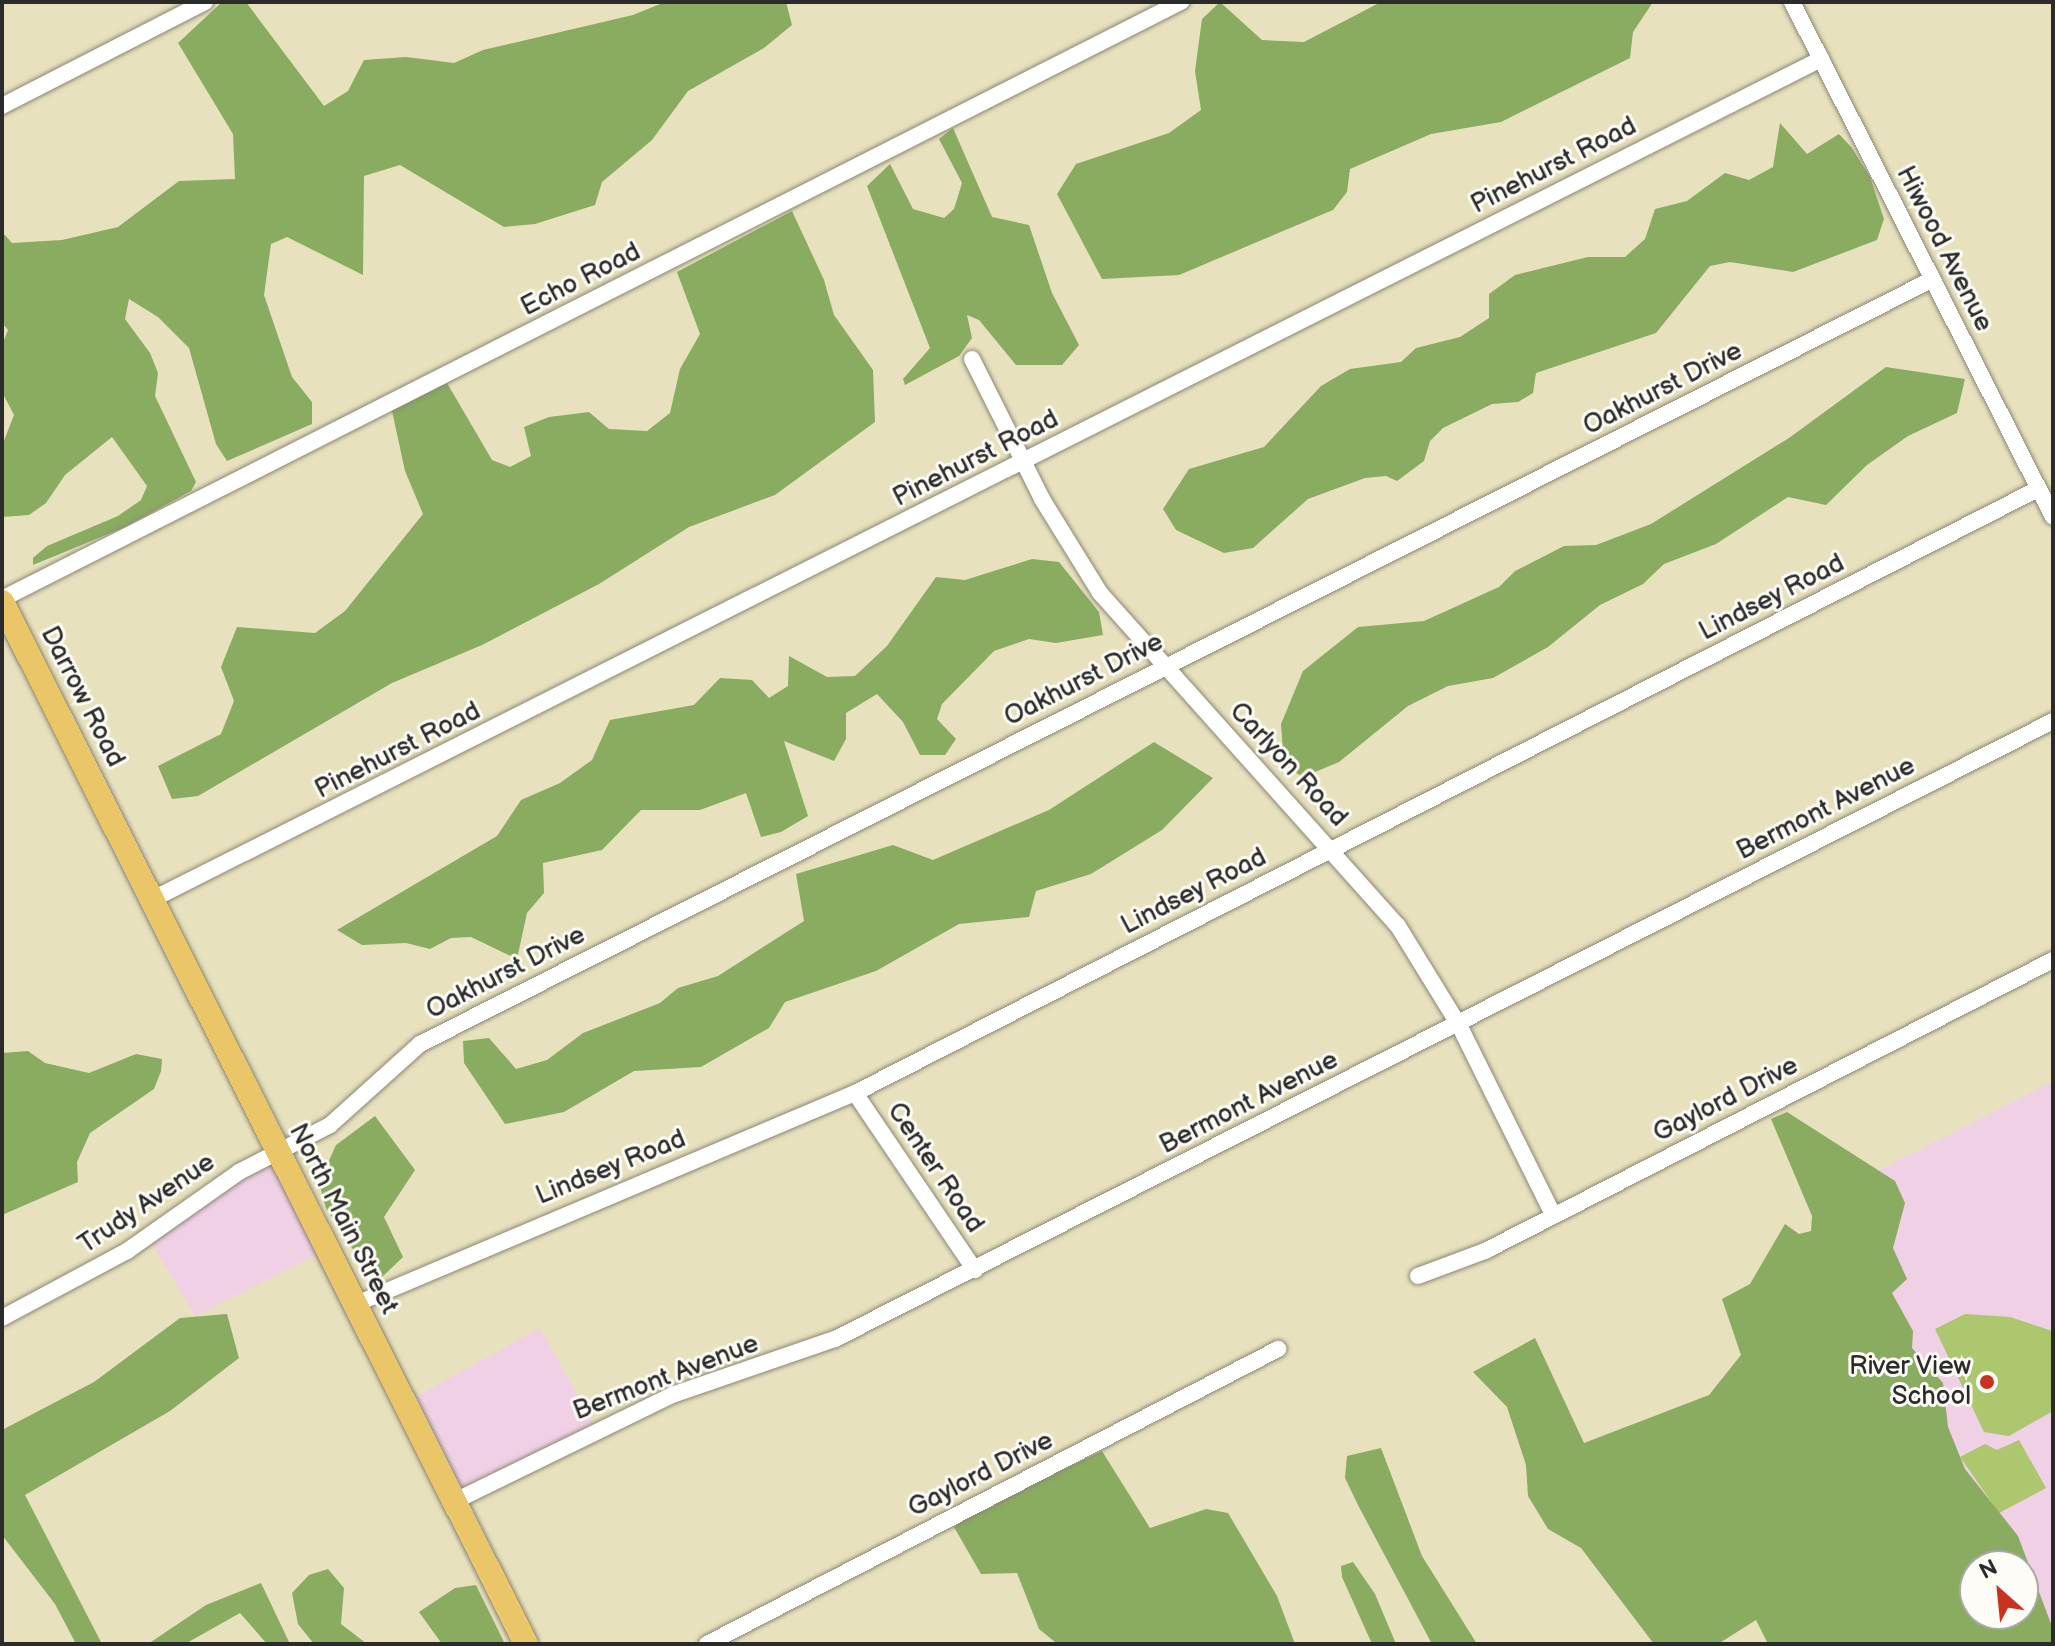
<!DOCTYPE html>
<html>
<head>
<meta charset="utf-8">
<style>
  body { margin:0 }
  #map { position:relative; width:2055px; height:1646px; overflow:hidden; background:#e8e1be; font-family:"Balsamiq Sans",sans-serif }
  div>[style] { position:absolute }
  .built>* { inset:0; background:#f0d0e5; transform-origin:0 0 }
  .green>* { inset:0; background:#acc76d }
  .forest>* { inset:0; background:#89ac60 }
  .roads { filter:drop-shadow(0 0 2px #8a8674) drop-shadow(0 0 2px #8a8674) }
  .street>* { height:16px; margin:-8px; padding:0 8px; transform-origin:8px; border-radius:8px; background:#fff }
  .primary>* { height:24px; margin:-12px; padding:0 12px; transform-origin:12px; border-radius:12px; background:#ebc669 }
  .dots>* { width:22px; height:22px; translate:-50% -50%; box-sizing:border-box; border:4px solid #fdfcf7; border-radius:50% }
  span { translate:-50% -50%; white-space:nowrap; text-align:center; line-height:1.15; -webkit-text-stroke:6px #fdfcf7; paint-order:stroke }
  .street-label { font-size:26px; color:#2b2b2b }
  .poi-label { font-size:26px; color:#2b2b2b }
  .right { translate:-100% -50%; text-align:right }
  .frame { position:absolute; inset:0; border:4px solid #2b2b2b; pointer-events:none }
  .north { position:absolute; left:1959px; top:1550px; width:80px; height:80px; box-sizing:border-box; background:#fdfcf7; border:2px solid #a9a8a5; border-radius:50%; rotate:333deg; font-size:22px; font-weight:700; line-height:32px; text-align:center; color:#2b2b2b }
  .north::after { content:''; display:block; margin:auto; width:28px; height:36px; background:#c8321e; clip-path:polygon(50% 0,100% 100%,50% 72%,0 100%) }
</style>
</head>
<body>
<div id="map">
  <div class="built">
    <i style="clip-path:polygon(2050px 1083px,2053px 1089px,2053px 1639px,2023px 1566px,2015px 1566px,1825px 1198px)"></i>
    <i style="clip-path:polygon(276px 1152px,328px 1249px,195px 1316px,148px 1237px)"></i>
    <i style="left:540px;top:1328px;width:115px;height:155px;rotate:61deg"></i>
  </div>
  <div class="green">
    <i style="clip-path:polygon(1965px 1314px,2010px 1317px,2052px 1331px,2053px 1411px,2009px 1436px,1984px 1432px,1935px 1329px)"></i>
    <i style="clip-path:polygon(2019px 1440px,2046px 1488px,1999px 1513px,1960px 1457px,1985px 1444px,1997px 1450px)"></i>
  </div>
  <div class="forest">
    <i style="clip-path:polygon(222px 2px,246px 2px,324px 106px,348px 91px,364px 60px,406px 57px,454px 63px,483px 50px,633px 15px,665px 2px,786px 2px,792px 25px,764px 48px,688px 91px,652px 140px,602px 182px,595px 205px,535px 224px,504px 227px,400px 165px,364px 176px,363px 275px,287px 237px,271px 244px,264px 295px,292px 377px,312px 402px,312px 424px,227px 461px,216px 444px,189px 348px,158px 317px,129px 299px,125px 319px,150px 353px,158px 373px,155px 396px,196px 482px,191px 491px,125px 527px,33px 565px,33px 558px,47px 546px,118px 516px,141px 500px,147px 486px,112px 437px,65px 475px,46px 503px,29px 515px,2px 517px,2px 446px,14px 415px,2px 392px,2px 345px,8px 330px,2px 323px,2px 232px,12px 243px,62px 240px,118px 227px,179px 181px,235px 179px,233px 134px,178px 43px)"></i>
    <i style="clip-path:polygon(1220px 2px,1262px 40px,1304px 42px,1381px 2px,1653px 2px,1633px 32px,1630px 58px,1501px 122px,1431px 134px,1350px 169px,1347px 192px,1333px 210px,1179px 275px,1102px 279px,1057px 194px,1076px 164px,1169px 133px,1201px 110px,1195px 71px,1202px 19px)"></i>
    <i style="clip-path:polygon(1780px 123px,1807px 154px,1839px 134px,1852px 148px,1870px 177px,1884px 219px,1877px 240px,1793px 272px,1730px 262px,1710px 266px,1656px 333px,1536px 373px,1533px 393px,1518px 402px,1492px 404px,1443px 428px,1430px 441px,1424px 461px,1397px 481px,1386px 476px,1365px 478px,1308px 499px,1253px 548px,1224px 553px,1176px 530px,1163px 509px,1189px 469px,1264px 447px,1321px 386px,1350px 369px,1401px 362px,1416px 348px,1460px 337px,1489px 318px,1489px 294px,1515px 275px,1588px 257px,1625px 257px,1645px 239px,1655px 209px,1687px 201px,1725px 173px,1749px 180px,1773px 167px)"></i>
    <i style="clip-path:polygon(953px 128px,992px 217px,1029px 225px,1052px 293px,1079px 345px,1062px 365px,1016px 365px,979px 320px,967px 315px,972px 338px,959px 356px,905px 385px,903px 379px,930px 348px,867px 186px,890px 164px,913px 209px,944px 218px,954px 209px,962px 183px,939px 139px)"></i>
    <i style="clip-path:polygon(792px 211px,824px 280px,834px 315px,873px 370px,875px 422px,775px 495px,689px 527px,599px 584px,482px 645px,392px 683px,198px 796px,172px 799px,158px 766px,221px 734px,234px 701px,221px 667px,237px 627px,315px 633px,345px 611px,423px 514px,405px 471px,392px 411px,447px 383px,492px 460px,510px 467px,531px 456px,524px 427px,549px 417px,589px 412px,609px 429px,647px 431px,670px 413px,680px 369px,700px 334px,677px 272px)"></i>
    <i style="clip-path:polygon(1886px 367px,1965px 379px,1957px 413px,1908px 436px,1867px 465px,1826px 505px,1788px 497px,1716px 544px,1664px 564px,1643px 584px,1600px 605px,1548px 647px,1493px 678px,1448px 686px,1408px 706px,1339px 762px,1303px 777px,1284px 766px,1281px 724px,1303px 671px,1358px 627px,1424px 621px,1499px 587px,1515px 571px,1564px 546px,1596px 545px,1651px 524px,1789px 438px)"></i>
    <i style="clip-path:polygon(1032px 559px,1059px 562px,1099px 612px,1103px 635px,1056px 643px,1029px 639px,994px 651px,942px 704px,937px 719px,956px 739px,945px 755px,920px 755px,903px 722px,877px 694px,846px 713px,846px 739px,834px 761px,784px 741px,808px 816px,781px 832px,761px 837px,746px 793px,700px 810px,641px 810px,602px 850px,543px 863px,544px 893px,527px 913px,517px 959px,471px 937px,451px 938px,430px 949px,406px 943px,362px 945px,337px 930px,497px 836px,521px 800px,560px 783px,592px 760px,610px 720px,694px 705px,720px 678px,752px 680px,769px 698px,788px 686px,789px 656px,827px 677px,855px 676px,887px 646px,936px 577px,965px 580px)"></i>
    <i style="clip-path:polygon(1154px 742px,1213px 778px,1162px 830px,1091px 874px,1036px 891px,1029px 917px,959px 924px,876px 971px,785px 1002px,769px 1028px,701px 1067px,634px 1071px,564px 1112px,505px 1124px,464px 1063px,463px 1041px,489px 1038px,516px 1069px,547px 1060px,583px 1033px,660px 1003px,678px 988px,718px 976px,804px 921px,796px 874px,893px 845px,933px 860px,1049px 810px)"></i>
    <i style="clip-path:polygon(28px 1051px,45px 1063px,89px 1073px,136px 1054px,162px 1059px,161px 1071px,154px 1089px,90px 1133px,77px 1162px,78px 1182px,2px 1215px,2px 1053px)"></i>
    <i style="clip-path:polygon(evenodd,1787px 1112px,1895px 1181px,1905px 1203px,1893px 1248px,1907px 1279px,1892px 1293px,1913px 1331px,1912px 1348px,1943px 1383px,1948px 1427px,1965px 1469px,2018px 1536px,2053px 1629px,2053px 1644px,1768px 1644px,1756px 1620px,1718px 1644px,1654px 1644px,1581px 1548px,1548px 1529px,1528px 1496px,1526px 1465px,1507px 1407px,1473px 1372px,1535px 1338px,1584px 1443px,1709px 1395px,1741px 1355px,1722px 1299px,1750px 1284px,1785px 1224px,1799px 1234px,1811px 1231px,1812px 1216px,1771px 1119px,1787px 1112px,1975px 1566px,2023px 1566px,2023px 1614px,1975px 1614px,1975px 1566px)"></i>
    <i style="clip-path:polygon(375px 1116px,415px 1170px,384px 1217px,403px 1257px,381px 1278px,369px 1274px,326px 1208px,319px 1183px,336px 1145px)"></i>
    <i style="clip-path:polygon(227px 1314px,239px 1358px,170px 1411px,25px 1495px,102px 1644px,76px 1644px,55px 1604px,2px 1535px,2px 1430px,94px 1382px,180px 1318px)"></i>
    <i style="clip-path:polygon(1381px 1448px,1422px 1556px,1477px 1644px,1432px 1644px,1359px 1507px,1345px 1478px,1347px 1456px)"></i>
    <i style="clip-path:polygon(1102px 1451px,1150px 1528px,1206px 1509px,1228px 1513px,1277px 1596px,1295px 1644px,1055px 1642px,1039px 1629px,1017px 1573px,981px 1574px,954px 1527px,969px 1514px)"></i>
    <i style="clip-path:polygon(1353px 1562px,1375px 1594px,1396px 1644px,1372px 1644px,1342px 1577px,1341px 1566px)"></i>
    <i style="clip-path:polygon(328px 1569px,344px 1588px,341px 1624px,367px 1644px,314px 1644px,298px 1624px,292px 1593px,309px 1575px)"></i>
    <i style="clip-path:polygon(261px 1583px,290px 1644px,267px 1644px,240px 1613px,185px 1644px,148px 1644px,206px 1605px)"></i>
    <i style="clip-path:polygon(476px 1585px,505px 1644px,442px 1644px,419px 1612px,455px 1588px)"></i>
  </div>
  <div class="roads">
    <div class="street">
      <i style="left:1792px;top:2px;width:577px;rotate:63.12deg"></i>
      <i style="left:2px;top:106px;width:228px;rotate:-27.1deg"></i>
      <i style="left:972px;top:359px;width:157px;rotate:63.4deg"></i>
      <i style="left:1042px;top:499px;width:110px;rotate:58.3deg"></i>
      <i style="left:1100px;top:593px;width:447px;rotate:48.2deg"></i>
      <i style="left:1398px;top:926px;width:116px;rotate:58.4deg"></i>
      <i style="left:1459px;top:1025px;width:211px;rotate:63.6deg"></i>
      <i style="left:2px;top:599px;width:1322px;rotate:-26.86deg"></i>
      <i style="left:153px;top:899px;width:1868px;rotate:-26.73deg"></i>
      <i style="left:855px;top:1093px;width:214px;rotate:55.9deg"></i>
      <i style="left:1418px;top:1276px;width:72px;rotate:-20.5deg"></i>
      <i style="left:1485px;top:1251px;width:638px;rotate:-27.13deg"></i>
      <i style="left:356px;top:1304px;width:542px;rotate:-22.92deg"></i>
      <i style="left:855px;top:1093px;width:1328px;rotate:-27.05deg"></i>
      <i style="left:2px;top:1318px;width:142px;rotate:-28.2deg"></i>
      <i style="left:127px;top:1251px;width:137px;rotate:-35.2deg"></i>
      <i style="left:239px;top:1172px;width:102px;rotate:-27.3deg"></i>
      <i style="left:330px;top:1125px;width:121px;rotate:-42deg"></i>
      <i style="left:420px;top:1044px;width:1695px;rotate:-26.82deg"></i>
      <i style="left:455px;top:1501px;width:242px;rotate:-26deg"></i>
      <i style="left:672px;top:1395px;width:172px;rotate:-19deg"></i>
      <i style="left:835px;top:1339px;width:1366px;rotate:-26.9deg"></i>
      <i style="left:707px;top:1644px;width:643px;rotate:-27.32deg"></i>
    </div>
    <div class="primary">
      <i style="left:2px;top:602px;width:1166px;rotate:63.3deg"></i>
    </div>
  </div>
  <div class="dots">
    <i style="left:1987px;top:1382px;background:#c8321e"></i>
  </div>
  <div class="street-label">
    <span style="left:1554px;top:166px;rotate:-27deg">Pinehurst Road</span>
    <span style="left:1944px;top:249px;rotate:63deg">Hiwood Avenue</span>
    <span style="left:581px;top:280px;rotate:-27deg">Echo Road</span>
    <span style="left:1663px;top:389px;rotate:-27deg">Oakhurst Drive</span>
    <span style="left:976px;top:459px;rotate:-27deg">Pinehurst Road</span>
    <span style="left:1772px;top:598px;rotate:-27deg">Lindsey Road</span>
    <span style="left:1084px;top:680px;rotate:-27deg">Oakhurst Drive</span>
    <span style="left:82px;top:697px;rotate:63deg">Darrow Road</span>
    <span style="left:398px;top:751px;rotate:-27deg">Pinehurst Road</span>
    <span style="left:1288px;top:765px;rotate:47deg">Carlyon Road</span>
    <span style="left:1826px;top:809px;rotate:-27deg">Bermont Avenue</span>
    <span style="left:1194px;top:892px;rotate:-27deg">Lindsey Road</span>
    <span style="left:506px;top:973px;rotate:-27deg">Oakhurst Drive</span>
    <span style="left:1726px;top:1100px;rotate:-27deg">Gaylord Drive</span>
    <span style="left:1249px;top:1103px;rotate:-27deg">Bermont Avenue</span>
    <span style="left:611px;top:1168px;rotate:-22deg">Lindsey Road</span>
    <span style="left:935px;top:1168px;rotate:56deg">Center Road</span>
    <span style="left:147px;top:1204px;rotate:-34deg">Trudy Avenue</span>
    <span style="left:343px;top:1219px;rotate:63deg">North Main Street</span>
    <span style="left:666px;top:1378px;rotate:-21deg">Bermont Avenue</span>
    <span style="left:981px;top:1475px;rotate:-27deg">Gaylord Drive</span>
  </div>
  <div class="poi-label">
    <span class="right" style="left:1971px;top:1382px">River View<br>School</span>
  </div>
  <div class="frame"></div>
  <div class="north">N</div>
</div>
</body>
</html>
